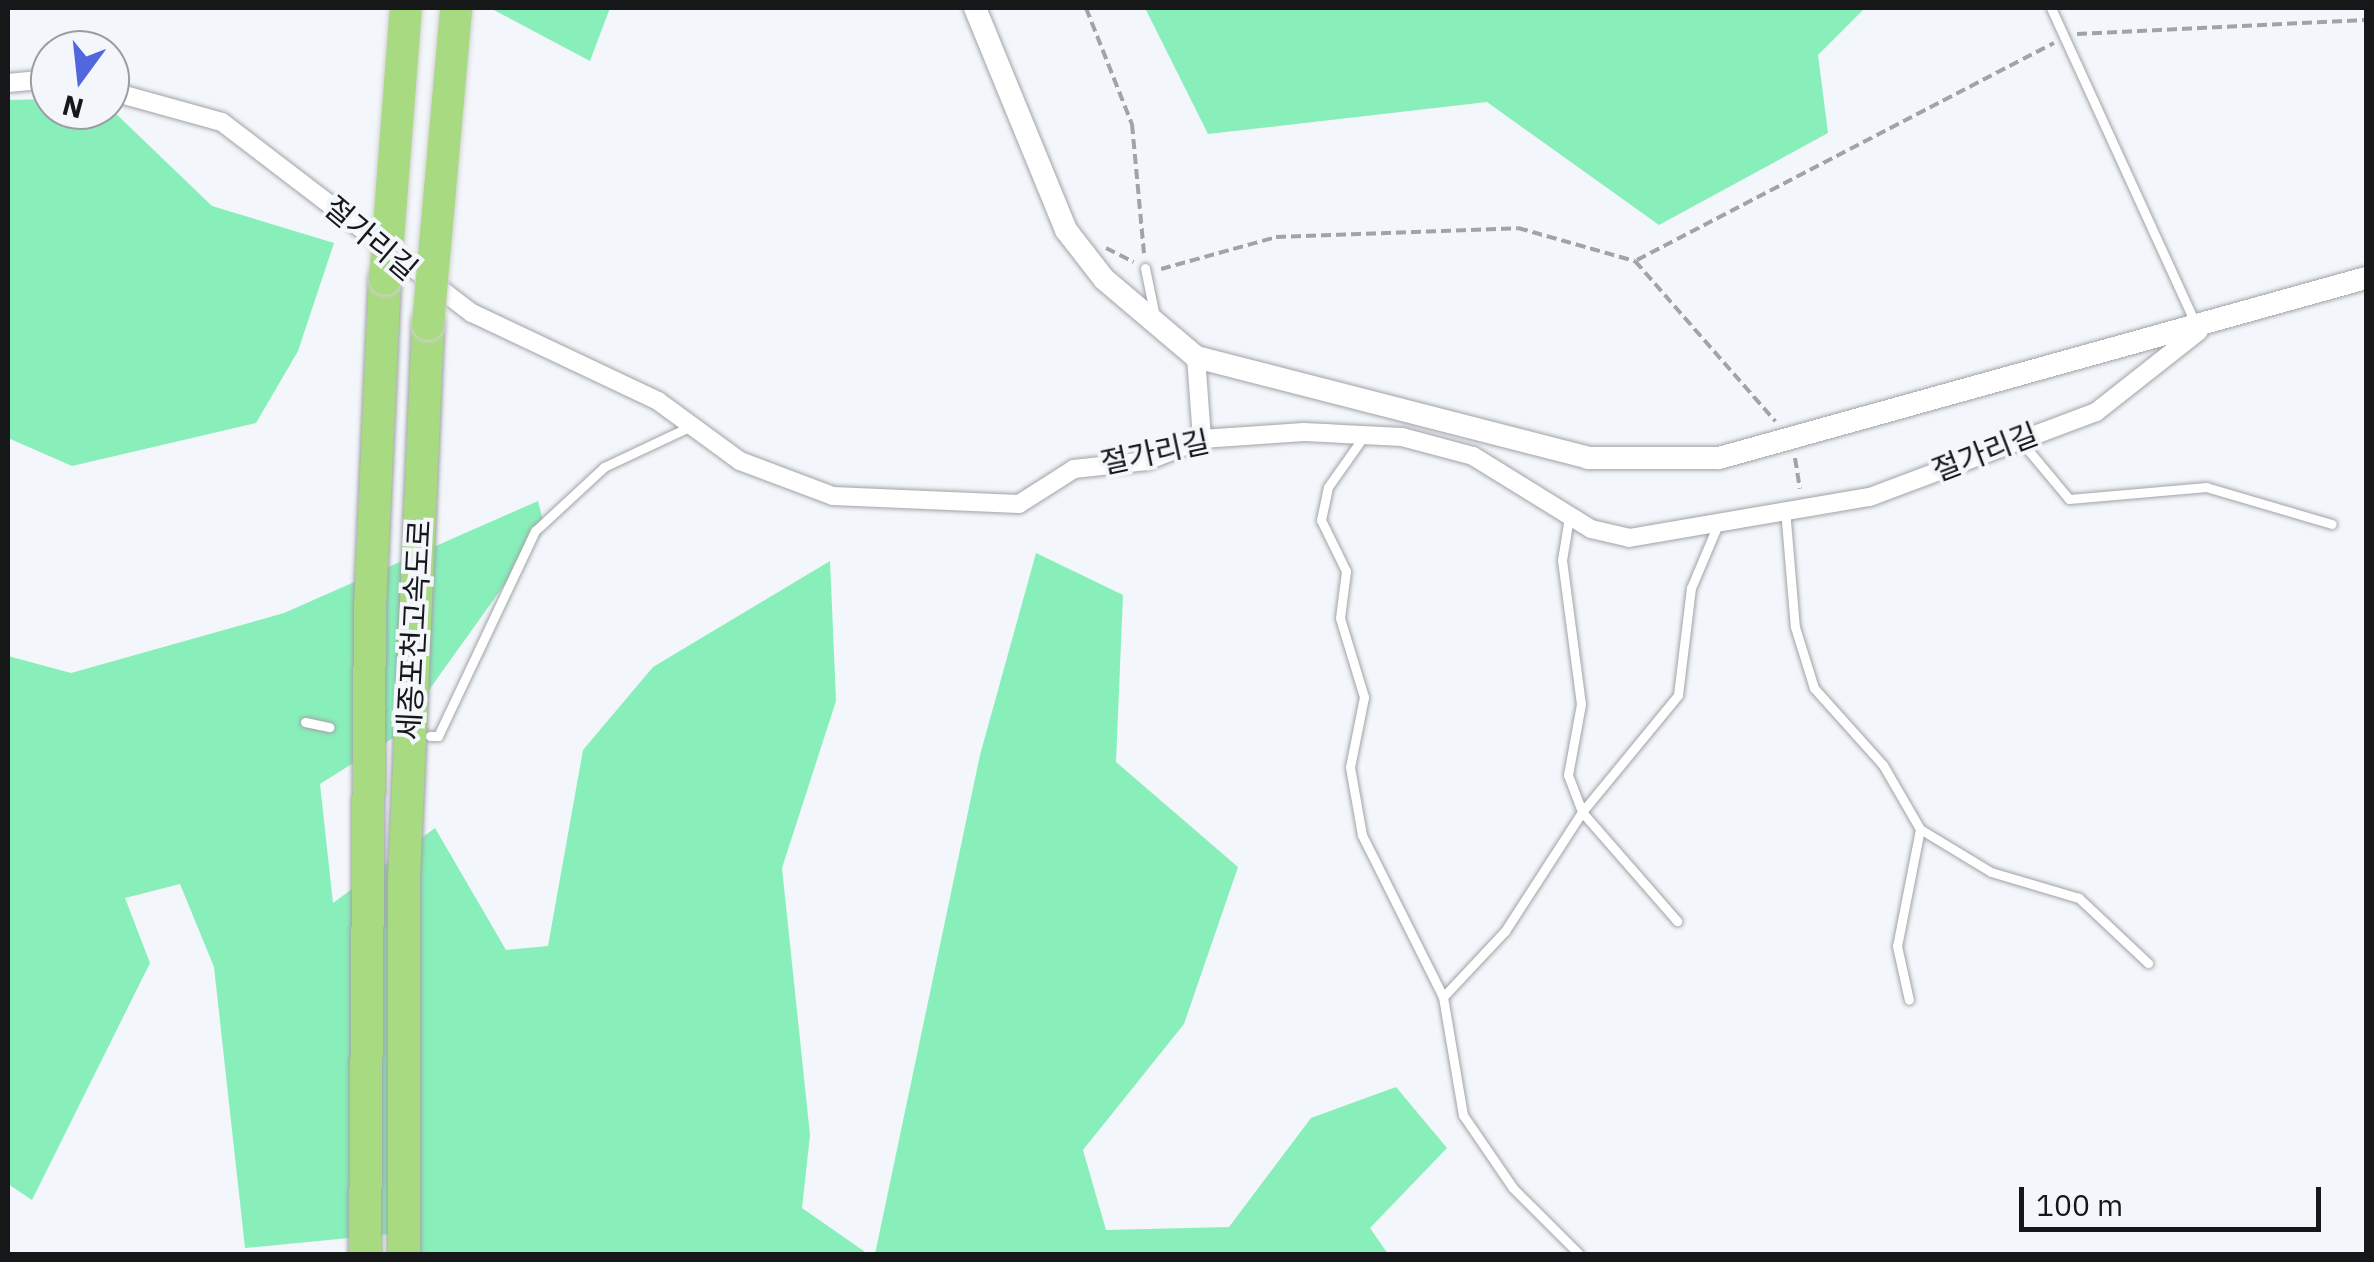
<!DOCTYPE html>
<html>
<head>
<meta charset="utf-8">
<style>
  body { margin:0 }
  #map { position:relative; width:2374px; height:1262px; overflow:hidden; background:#f3f6fa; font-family:"IBM Plex Sans","Noto Sans KR",sans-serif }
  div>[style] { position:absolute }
  .green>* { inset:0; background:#88efba }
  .path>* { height:4px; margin-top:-2px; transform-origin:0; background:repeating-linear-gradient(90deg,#a1a4a7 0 10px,transparent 0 15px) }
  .roads { filter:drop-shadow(0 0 2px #a0a3a7) drop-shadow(0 0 2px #a0a3a7) }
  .service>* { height:9px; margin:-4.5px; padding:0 4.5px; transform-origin:4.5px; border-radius:4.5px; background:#fff }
  .minor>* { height:18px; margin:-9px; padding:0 9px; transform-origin:9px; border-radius:9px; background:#fff }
  .tertiary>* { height:22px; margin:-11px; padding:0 11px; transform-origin:11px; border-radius:11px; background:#fff }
  .motorway>* { height:32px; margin:-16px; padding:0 16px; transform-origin:16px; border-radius:16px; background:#a8da81 }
  .bridges { filter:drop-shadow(0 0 2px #d0d1d1) drop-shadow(0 0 2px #d0d1d1) }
  .motorway-bridge>* { height:32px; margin:-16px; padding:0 16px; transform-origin:16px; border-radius:16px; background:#a8da81 }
  span { translate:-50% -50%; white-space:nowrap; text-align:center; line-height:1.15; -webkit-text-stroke:8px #f3f6fa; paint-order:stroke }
  .street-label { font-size:30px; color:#161719 }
  .frame { position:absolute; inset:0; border:10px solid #161719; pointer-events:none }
  .north { position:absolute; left:30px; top:30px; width:100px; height:100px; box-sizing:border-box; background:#f3f6fa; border:2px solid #9b9da0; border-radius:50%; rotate:195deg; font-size:28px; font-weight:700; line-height:40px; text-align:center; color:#161719 }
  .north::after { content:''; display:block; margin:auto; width:35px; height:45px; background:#5267dd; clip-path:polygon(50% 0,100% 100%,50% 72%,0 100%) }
  .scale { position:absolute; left:2019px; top:1187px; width:302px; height:45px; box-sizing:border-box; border:5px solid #161719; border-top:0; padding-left:12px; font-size:30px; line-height:35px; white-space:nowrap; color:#161719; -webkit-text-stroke:8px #f3f6fa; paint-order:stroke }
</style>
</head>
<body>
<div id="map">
  <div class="green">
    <i style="clip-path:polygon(490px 8px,610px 8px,590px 61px)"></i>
    <i style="clip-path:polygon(1145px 8px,1865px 8px,1818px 55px,1828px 133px,1659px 225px,1487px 102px,1208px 134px)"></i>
    <i style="clip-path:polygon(50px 99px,50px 110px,110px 108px,212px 206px,334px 243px,298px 351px,256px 423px,72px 466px,8px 438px,8px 100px)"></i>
    <i style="clip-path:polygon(538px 501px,545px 528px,396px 736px,320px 784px,333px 903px,435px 828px,506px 950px,548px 946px,583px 750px,653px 667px,830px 561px,836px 701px,782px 868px,810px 1135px,802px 1208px,868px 1254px,395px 1254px,411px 1232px,245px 1248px,214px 967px,180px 884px,125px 898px,150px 963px,32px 1200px,8px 1184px,8px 656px,71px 673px,284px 613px)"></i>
    <i style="clip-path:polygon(1036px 553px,1123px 595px,1116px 762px,1238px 867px,1184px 1024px,1083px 1150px,1106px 1230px,1229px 1227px,1311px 1118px,1396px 1087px,1447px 1148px,1370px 1228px,1388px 1254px,875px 1254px,980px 755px)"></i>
  </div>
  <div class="path">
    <i style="left:1086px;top:8px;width:125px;rotate:68.4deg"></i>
    <i style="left:1132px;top:124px;width:130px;rotate:84.7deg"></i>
    <i style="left:2077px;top:34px;width:289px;rotate:-2.8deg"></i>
    <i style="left:1106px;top:248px;width:31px;rotate:27deg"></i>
    <i style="left:1637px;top:260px;width:470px;rotate:-27.5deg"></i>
    <i style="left:1161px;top:269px;width:119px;rotate:-15.5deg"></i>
    <i style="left:1276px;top:237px;width:242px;rotate:-2.1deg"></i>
    <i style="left:1518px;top:228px;width:122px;rotate:15.8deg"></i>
    <i style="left:1635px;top:261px;width:213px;rotate:48.8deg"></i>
    <i style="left:1795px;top:458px;width:31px;rotate:81deg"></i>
  </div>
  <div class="roads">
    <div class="service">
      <i style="left:2051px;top:8px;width:348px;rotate:65.4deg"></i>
      <i style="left:1145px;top:268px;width:45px;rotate:78.4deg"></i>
      <i style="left:1364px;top:436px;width:62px;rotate:125.2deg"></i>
      <i style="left:1328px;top:487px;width:34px;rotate:102deg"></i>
      <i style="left:1321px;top:520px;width:57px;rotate:63.9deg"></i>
      <i style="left:1346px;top:571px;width:47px;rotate:97.3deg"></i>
      <i style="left:1340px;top:618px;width:83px;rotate:73.1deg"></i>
      <i style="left:1364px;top:697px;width:71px;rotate:101.3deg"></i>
      <i style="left:1350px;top:767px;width:69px;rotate:80deg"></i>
      <i style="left:1362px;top:835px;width:181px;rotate:63.4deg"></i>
      <i style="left:1443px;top:997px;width:120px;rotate:80.4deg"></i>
      <i style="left:1463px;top:1115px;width:88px;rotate:55.6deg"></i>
      <i style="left:1513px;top:1188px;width:93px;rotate:45deg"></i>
      <i style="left:2019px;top:439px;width:78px;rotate:50.2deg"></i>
      <i style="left:2069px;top:499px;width:138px;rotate:-5deg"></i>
      <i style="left:2206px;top:487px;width:131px;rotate:16.4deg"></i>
      <i style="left:1785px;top:509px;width:118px;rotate:85.2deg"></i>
      <i style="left:1795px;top:627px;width:64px;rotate:72.7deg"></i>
      <i style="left:1814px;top:688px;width:103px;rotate:48.1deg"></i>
      <i style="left:1883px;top:765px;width:74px;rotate:60deg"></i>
      <i style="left:1920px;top:829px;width:119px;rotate:101.1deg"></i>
      <i style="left:1897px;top:946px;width:55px;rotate:77.5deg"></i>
      <i style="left:1569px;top:517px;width:44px;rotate:99.2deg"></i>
      <i style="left:1562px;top:560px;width:145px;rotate:82.5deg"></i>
      <i style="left:1581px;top:704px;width:72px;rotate:100.4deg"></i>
      <i style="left:1568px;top:775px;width:40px;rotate:69deg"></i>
      <i style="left:1582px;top:812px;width:145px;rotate:48.9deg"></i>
      <i style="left:305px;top:722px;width:25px;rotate:12deg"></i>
      <i style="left:430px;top:736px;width:8px"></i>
      <i style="left:438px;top:736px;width:227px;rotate:-64.7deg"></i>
      <i style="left:535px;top:531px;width:94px;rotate:-42.8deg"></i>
      <i style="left:604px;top:467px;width:96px;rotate:-25.2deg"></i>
      <i style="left:1920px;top:829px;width:83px;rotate:31.2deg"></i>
      <i style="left:1991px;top:872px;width:92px;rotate:16.5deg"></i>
      <i style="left:2079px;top:898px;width:95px;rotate:43.3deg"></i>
      <i style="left:1443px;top:997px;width:91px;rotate:-46.8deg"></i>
      <i style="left:1505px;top:931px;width:142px;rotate:-57.1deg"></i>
      <i style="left:1582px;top:812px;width:151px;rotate:-50.6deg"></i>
      <i style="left:1678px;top:695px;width:108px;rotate:-83.1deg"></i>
      <i style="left:1691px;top:588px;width:69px;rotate:-67.1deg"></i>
    </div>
    <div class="minor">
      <i style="left:8px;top:83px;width:42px;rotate:-5.4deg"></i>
      <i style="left:110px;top:91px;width:116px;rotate:15.5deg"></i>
      <i style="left:222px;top:122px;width:315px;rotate:37.4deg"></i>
      <i style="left:472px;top:313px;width:206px;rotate:25.3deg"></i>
      <i style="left:658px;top:401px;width:102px;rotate:36.2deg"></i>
      <i style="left:740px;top:461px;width:99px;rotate:20.6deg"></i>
      <i style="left:833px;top:496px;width:186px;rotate:2.5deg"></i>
      <i style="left:1019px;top:504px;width:65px;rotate:-32.5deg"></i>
      <i style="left:1074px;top:469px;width:73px;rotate:-6.3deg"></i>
      <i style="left:1147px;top:461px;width:59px;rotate:-21.8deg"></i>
      <i style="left:1202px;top:439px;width:102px;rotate:-3.9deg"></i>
      <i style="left:1304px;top:432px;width:98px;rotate:2.9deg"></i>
      <i style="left:1402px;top:437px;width:73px;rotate:15deg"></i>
      <i style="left:1473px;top:456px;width:139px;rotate:31.7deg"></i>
      <i style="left:1591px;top:529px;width:39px;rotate:13deg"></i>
      <i style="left:1629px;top:538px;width:244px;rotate:-9.7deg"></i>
      <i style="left:1870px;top:497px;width:241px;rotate:-20.6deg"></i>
      <i style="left:2096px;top:412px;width:131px;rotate:-38.2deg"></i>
      <i style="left:1196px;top:357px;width:82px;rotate:85.8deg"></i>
    </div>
    <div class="tertiary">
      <i style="left:975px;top:8px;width:240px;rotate:67.7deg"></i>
      <i style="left:1066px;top:230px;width:62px;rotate:52.2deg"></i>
      <i style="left:1104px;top:279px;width:121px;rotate:40.3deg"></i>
      <i style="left:1196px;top:357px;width:405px;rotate:14.4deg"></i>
      <i style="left:1588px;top:458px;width:131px"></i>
      <i style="left:1719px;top:458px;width:672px;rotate:-15.55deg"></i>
    </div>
    <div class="motorway">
      <i style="left:365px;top:1254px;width:648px;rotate:-89.56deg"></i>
      <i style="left:370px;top:606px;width:327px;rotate:-87.4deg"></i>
      <i style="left:404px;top:1254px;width:375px;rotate:-90deg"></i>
      <i style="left:404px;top:879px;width:556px;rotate:-87.52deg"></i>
    </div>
  </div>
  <div class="bridges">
    <div class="motorway-bridge">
      <i style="left:385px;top:279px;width:272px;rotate:-85.6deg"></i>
      <i style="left:428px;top:324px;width:317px;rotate:-84.9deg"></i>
    </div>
  </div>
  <div class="street-label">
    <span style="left:371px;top:238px;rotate:40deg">절가리길</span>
    <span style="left:1155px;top:452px;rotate:-12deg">절가리길</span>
    <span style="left:1985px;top:452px;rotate:-21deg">절가리길</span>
    <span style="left:414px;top:630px;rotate:-87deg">세종포천고속도로</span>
  </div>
  <div class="frame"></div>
  <div class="north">N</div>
  <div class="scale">100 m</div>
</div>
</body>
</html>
